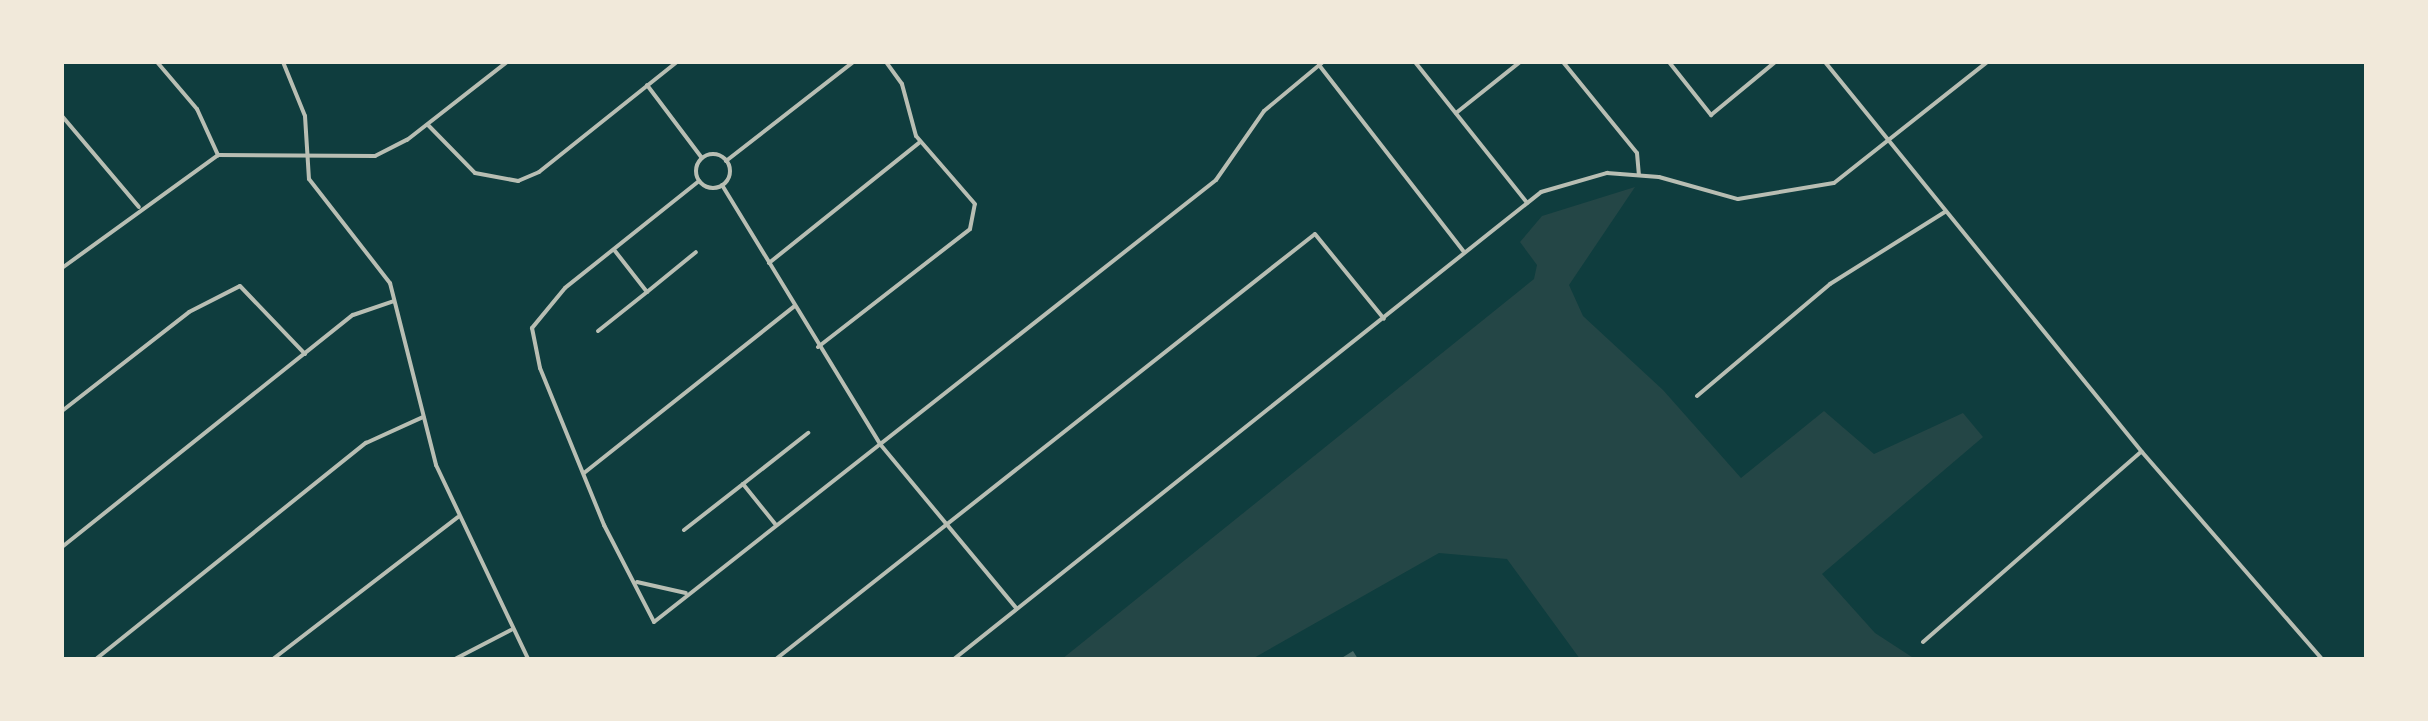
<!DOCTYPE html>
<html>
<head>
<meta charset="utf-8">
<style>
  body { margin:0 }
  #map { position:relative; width:2428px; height:721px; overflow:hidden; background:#0f3d3e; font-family:"Archivo Narrow",sans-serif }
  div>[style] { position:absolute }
  .green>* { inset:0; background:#244646 }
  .building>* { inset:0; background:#486865 }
  .minor>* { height:4px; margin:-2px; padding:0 2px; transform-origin:2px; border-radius:2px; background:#b8beb3 }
  .minor>.ring { margin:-2px; padding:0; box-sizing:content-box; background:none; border:4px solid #b8beb3; border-radius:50% }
  span { translate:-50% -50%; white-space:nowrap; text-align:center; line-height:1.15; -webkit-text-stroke:6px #f1e9da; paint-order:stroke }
  .frame { position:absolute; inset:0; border:64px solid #f1e9da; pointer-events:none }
</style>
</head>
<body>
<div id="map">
  <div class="green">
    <i style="clip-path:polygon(1635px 187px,1569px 285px,1583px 316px,1663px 390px,1741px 478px,1824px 411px,1874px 454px,1963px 413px,1983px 437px,1822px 574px,1875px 633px,1915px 659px,1580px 659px,1507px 559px,1439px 553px,1252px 659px,1062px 659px,1534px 279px,1537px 265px,1520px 242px,1542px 216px)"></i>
  </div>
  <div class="building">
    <i style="clip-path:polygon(1353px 651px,1358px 659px,1340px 659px)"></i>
  </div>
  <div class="minor">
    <i style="left:157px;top:62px;width:62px;rotate:49.6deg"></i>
    <i style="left:197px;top:109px;width:51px;rotate:65.5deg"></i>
    <i style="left:283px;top:62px;width:58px;rotate:67.8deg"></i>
    <i style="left:305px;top:116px;width:63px;rotate:86.4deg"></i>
    <i style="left:309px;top:179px;width:132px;rotate:52.1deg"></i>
    <i style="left:390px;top:283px;width:188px;rotate:75.8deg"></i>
    <i style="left:436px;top:465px;width:215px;rotate:64.6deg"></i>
    <i style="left:1415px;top:62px;width:180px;rotate:51.5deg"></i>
    <i style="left:1563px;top:62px;width:117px;rotate:50.9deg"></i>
    <i style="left:1637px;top:153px;width:22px;rotate:85deg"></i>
    <i style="left:1669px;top:62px;width:68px;rotate:51.6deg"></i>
    <i style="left:1711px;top:115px;width:83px;rotate:-39.6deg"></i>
    <i style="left:1825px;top:62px;width:503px;rotate:50.9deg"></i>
    <i style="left:2142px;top:452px;width:274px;rotate:49deg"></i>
    <i style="left:1319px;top:65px;width:237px;rotate:52.2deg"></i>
    <i style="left:647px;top:85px;width:91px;rotate:53deg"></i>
    <i style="left:1456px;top:113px;width:82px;rotate:-38.6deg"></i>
    <i style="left:62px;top:116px;width:119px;rotate:49.8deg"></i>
    <i style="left:428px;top:125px;width:67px;rotate:45.6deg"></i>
    <i style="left:475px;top:173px;width:44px;rotate:10.5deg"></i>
    <i style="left:518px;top:181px;width:23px;rotate:-23deg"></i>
    <i style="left:539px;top:172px;width:176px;rotate:-38.6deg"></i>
    <i class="ring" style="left:696px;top:154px;width:30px;height:30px"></i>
    <i style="left:726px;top:161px;width:161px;rotate:-37.9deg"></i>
    <i style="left:699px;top:181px;width:171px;rotate:141.4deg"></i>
    <i style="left:565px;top:288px;width:52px;rotate:129.5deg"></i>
    <i style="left:532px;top:328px;width:41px;rotate:78.7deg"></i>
    <i style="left:540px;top:368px;width:170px;rotate:67.8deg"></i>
    <i style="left:604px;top:525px;width:109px;rotate:62.7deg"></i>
    <i style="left:654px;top:622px;width:715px;rotate:-38.18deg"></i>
    <i style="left:1216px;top:180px;width:84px;rotate:-55.2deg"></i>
    <i style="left:1264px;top:111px;width:77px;rotate:-39.7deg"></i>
    <i style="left:722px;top:185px;width:303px;rotate:58.6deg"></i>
    <i style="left:880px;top:444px;width:214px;rotate:50.3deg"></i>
    <i style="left:615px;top:251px;width:52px;rotate:52deg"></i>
    <i style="left:647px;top:292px;width:63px;rotate:-39.2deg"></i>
    <i style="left:769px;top:263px;width:193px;rotate:-38.7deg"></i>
    <i style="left:62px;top:268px;width:193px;rotate:-35.9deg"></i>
    <i style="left:218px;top:155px;width:157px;rotate:0.4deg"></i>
    <i style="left:375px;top:156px;width:36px;rotate:-27deg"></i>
    <i style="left:407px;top:140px;width:127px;rotate:-38deg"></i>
    <i style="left:598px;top:331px;width:63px;rotate:-38.5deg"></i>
    <i style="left:818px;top:347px;width:192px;rotate:-37.8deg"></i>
    <i style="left:970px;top:229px;width:25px;rotate:-79deg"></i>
    <i style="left:975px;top:204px;width:90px;rotate:-130.9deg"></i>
    <i style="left:916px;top:136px;width:54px;rotate:-105.1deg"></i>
    <i style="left:902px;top:84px;width:27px;rotate:-126deg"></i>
    <i style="left:1697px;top:396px;width:174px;rotate:-40.1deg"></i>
    <i style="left:1830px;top:284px;width:136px;rotate:-32.1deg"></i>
    <i style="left:62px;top:411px;width:161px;rotate:-37.9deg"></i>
    <i style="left:189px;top:312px;width:57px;rotate:-27deg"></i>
    <i style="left:240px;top:286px;width:94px;rotate:46.3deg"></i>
    <i style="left:584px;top:473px;width:269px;rotate:-38.4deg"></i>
    <i style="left:743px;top:484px;width:83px;rotate:-38.1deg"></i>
    <i style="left:684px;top:530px;width:75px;rotate:-37.9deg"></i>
    <i style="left:743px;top:484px;width:53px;rotate:51.2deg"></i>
    <i style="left:62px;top:547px;width:372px;rotate:-38.6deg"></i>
    <i style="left:353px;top:315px;width:43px;rotate:-18.9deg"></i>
    <i style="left:637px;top:582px;width:50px;rotate:12.7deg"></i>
    <i style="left:1923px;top:642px;width:289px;rotate:-41.1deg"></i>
    <i style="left:96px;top:659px;width:346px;rotate:-38.7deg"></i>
    <i style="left:366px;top:443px;width:63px;rotate:-24.5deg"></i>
    <i style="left:273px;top:659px;width:233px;rotate:-37.5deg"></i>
    <i style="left:455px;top:659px;width:63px;rotate:-27.4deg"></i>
    <i style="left:776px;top:659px;width:686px;rotate:-38.26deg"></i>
    <i style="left:1315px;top:234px;width:109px;rotate:50.9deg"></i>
    <i style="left:954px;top:659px;width:750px;rotate:-38.5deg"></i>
    <i style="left:1541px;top:192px;width:69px;rotate:-16.1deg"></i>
    <i style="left:1607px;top:173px;width:52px;rotate:4.4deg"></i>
    <i style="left:1659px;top:177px;width:82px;rotate:15.6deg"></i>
    <i style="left:1738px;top:199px;width:97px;rotate:-9.5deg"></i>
    <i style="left:1834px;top:183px;width:195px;rotate:-38.3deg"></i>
  </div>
  <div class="frame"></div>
</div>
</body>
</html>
